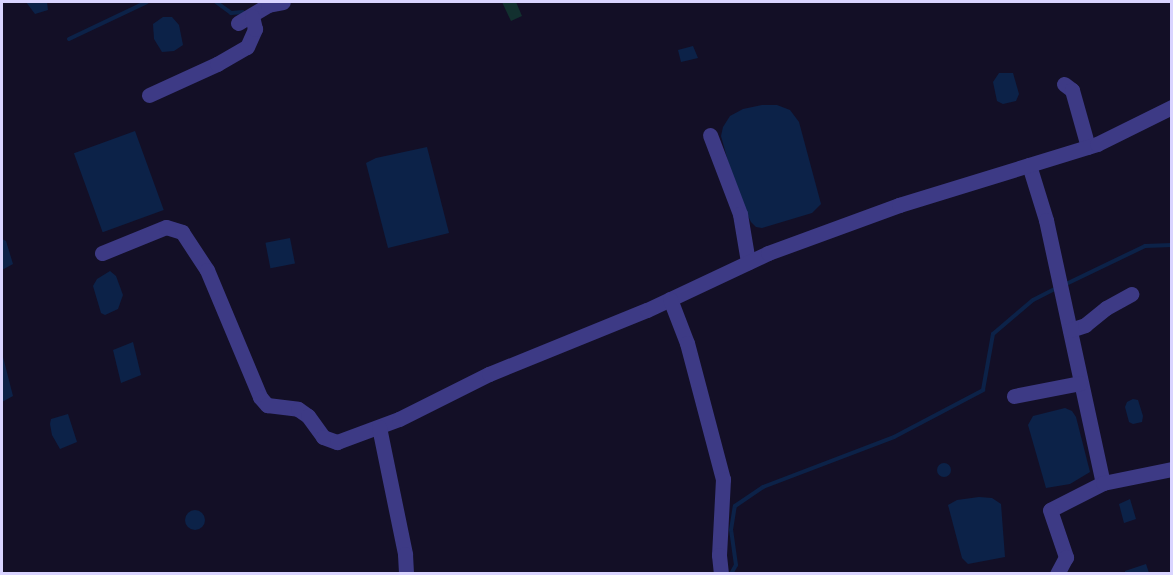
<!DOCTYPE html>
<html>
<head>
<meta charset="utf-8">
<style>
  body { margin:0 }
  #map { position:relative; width:1173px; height:575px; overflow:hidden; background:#130f26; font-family:Barlow,sans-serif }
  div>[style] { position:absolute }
  .green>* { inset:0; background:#12302f }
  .water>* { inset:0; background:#0c2248; transform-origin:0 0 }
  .round { border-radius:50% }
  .stream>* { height:4px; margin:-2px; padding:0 2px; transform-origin:2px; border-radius:2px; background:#0c2248 }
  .minor>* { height:15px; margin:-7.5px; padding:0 7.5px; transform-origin:7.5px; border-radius:7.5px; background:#3d3a85 }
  span { translate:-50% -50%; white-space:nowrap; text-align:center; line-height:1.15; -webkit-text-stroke:5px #130f26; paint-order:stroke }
  .frame { position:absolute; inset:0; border:3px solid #d9d4ff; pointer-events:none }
</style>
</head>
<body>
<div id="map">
  <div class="green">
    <i style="clip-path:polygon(502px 2px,516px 2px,522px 16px,511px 21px)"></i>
  </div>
  <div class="water">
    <i style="clip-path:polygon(26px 2px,47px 2px,48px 10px,35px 14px)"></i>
    <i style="clip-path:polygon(163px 17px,172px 17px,179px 25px,183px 45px,174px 51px,162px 52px,154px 39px,153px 24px)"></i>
    <i style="clip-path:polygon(693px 46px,698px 58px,681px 62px,678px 50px)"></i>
    <i style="clip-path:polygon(999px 73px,1013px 73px,1019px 94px,1016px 101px,1003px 104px,997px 101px,993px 82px)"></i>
    <i style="clip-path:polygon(762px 105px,777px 105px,790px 110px,799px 122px,821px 204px,812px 213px,762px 228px,756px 227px,751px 222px,737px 194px,721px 136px,723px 127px,730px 116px,743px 109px)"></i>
    <i style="left:135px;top:131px;width:84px;height:65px;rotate:70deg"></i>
    <i style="clip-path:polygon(427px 147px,449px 233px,388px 248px,366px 163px,376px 158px)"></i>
    <i style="left:290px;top:238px;width:26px;height:25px;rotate:79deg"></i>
    <i style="clip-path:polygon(2px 239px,6px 241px,13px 264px,2px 270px)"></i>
    <i style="clip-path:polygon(110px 271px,116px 276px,123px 295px,118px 309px,105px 315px,101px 313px,93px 286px,97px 279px)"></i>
    <i style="clip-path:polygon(133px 342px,141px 375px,121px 383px,113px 350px)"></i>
    <i style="clip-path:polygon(2px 353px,13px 396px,2px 402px)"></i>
    <i style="clip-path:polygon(1133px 399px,1138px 400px,1143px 416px,1142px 422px,1133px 424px,1129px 422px,1125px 407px,1127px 402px)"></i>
    <i style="clip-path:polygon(1065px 408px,1072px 411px,1076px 417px,1090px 472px,1070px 484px,1046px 488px,1028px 425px,1033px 416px)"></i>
    <i style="clip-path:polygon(68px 414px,77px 442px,60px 449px,52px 435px,50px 424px,51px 419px)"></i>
    <i class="round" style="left:937px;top:463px;width:14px;height:14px"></i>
    <i style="clip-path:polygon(979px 497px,992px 498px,1001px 504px,1005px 557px,968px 564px,962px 558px,948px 505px,957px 500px)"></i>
    <i style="clip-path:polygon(1130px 499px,1136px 519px,1124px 523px,1119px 504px)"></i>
    <i class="round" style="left:185px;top:510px;width:20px;height:20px"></i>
    <i style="clip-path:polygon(1146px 564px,1149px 573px,1125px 573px,1125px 571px)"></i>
  </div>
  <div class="stream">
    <i style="left:216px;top:2px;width:19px;rotate:36deg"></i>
    <i style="left:231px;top:13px;width:12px;rotate:-5deg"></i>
    <i style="left:69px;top:39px;width:86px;rotate:-25.4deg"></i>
    <i style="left:1064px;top:285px;width:90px;rotate:-25.7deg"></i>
    <i style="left:1145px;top:246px;width:27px;rotate:-2deg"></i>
    <i style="left:731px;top:574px;width:10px;rotate:-61deg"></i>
    <i style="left:736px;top:565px;width:35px;rotate:-98deg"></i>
    <i style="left:731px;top:530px;width:24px;rotate:-81deg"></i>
    <i style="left:735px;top:506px;width:34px;rotate:-34deg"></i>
    <i style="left:763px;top:487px;width:140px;rotate:-20.9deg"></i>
    <i style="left:894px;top:437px;width:101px;rotate:-27.8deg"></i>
    <i style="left:983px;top:390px;width:57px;rotate:-79.9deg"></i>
    <i style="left:993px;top:334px;width:52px;rotate:-40.4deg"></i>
    <i style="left:1033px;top:300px;width:27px;rotate:-27deg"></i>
  </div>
  <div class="minor">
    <i style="left:238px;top:23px;width:35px;rotate:-31deg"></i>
    <i style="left:268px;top:5px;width:15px;rotate:-11deg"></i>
    <i style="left:1064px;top:84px;width:10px;rotate:37deg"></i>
    <i style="left:1072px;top:90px;width:59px;rotate:74.3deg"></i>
    <i style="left:149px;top:95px;width:75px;rotate:-24.5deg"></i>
    <i style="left:217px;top:64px;width:34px;rotate:-30deg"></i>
    <i style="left:247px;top:47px;width:20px;rotate:-66deg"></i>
    <i style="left:255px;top:29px;width:13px;rotate:-103deg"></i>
    <i style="left:710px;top:135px;width:85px;rotate:69.2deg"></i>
    <i style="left:740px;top:214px;width:49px;rotate:80.5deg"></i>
    <i style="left:1029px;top:165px;width:58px;rotate:72.8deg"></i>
    <i style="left:1046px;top:220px;width:269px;rotate:77.8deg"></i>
    <i style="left:1103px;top:483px;width:59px;rotate:153deg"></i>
    <i style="left:1050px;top:510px;width:50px;rotate:71.2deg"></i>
    <i style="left:1066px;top:557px;width:19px;rotate:118deg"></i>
    <i style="left:102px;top:253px;width:69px;rotate:-22.1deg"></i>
    <i style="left:166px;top:227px;width:17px;rotate:17deg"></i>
    <i style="left:182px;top:232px;width:45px;rotate:56.7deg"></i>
    <i style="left:207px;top:270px;width:138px;rotate:67.3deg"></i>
    <i style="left:260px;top:397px;width:11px;rotate:49deg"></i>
    <i style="left:267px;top:405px;width:31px;rotate:7deg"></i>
    <i style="left:298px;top:409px;width:12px;rotate:35deg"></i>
    <i style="left:308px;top:416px;width:26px;rotate:54deg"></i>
    <i style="left:323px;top:437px;width:15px;rotate:20deg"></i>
    <i style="left:337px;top:442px;width:66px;rotate:-20.4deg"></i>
    <i style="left:399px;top:419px;width:101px;rotate:-26.6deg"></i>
    <i style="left:489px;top:374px;width:170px;rotate:-22.1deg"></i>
    <i style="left:647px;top:310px;width:134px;rotate:-25.2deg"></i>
    <i style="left:768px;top:253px;width:140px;rotate:-20.1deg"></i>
    <i style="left:899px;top:205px;width:207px;rotate:-17.1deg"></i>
    <i style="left:1097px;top:144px;width:84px;rotate:-26.3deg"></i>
    <i style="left:670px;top:299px;width:47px;rotate:68.9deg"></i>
    <i style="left:687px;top:343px;width:141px;rotate:75.2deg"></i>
    <i style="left:723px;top:479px;width:76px;rotate:93deg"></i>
    <i style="left:719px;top:555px;width:19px;rotate:84deg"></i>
    <i style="left:1070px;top:330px;width:16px;rotate:-18deg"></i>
    <i style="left:1085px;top:325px;width:27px;rotate:-39deg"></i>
    <i style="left:1106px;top:308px;width:29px;rotate:-29deg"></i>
    <i style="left:1014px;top:396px;width:67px;rotate:-11.1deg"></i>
    <i style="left:379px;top:427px;width:130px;rotate:78.4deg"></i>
    <i style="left:405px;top:554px;width:20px;rotate:87deg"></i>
    <i style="left:1103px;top:483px;width:70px;rotate:-11.5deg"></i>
  </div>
  <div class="frame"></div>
</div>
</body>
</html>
